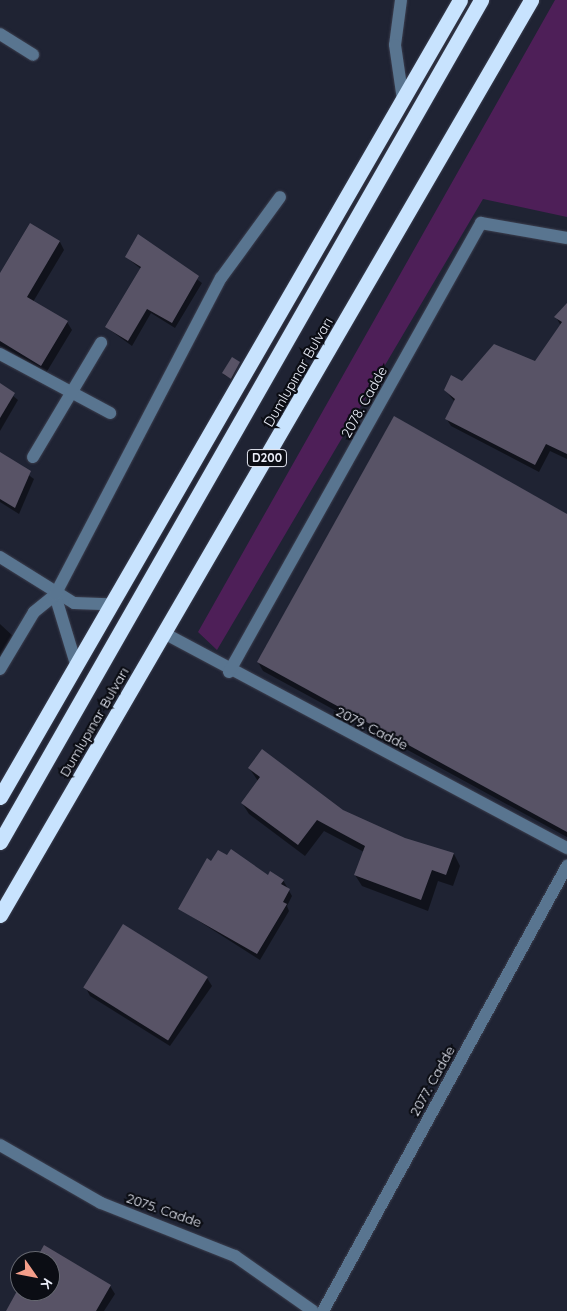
<!DOCTYPE html>
<html>
<head>
<meta charset="utf-8">
<style>
  body { margin:0 }
  #map { position:relative; width:567px; height:1311px; overflow:hidden; background:#1f2333; font-family:Quicksand,sans-serif }
  div>[style] { position:absolute }
  .green>* { inset:0; background:#4e1f58 }
  .shadow>* { inset:0; background:#0007 }
  .building>* { inset:0; background:#585366; transform-origin:0 0 }
  .roads { filter:drop-shadow(0 0 1px #3c3f4f) drop-shadow(0 0 1px #3c3f4f) }
  .minor>* { height:12px; margin:-6px; padding:0 6px; transform-origin:6px; border-radius:6px; background:#597590 }
  .highway>* { height:15px; margin:-7.5px; padding:0 7.5px; transform-origin:7.5px; border-radius:7.5px; background:#c8e3fe }
  span { translate:-50% -50%; white-space:nowrap; text-align:center; line-height:1.15; -webkit-text-stroke:4.5px #0b0d14; paint-order:stroke }
  .shield-label span { padding:1px 4px; background:#0b0d14; border:1px solid; border-radius:4px; -webkit-text-stroke-width:0 }
  .shield-label { font-size:12px; color:#ebeef9; font-weight:700 }
  .street-label { font-size:14px; color:#ebeef9 }
  .north { position:absolute; left:10px; top:1251px; width:50px; height:50px; box-sizing:border-box; background:#0b0d14; border:1px solid #656770; border-radius:50%; rotate:123deg; font-size:14px; font-weight:700; line-height:20px; text-align:center; color:#ebeef9 }
  .north::after { content:''; display:block; margin:auto; width:18px; height:22px; background:#f49e8a; clip-path:polygon(50% 0,100% 100%,50% 72%,0 100%) }
</style>
</head>
<body>
<div id="map">
  <div class="green">
    <i style="clip-path:polygon(555px 0,567px 0,567px 217px,483px 199px,217px 650px,198px 632px)"></i>
  </div>
  <div class="shadow">
    <i style="clip-path:polygon(31px 225px,60px 242px,64px 250px,33px 302px,67px 322px,72px 330px,46px 373px,0 346px,0 275px)"></i>
    <i style="clip-path:polygon(139px 236px,202px 283px,175px 328px,151px 313px,132px 346px,106px 327px,141px 269px,126px 257px)"></i>
    <i style="clip-path:polygon(567px 304px,567px 459px,550px 451px,539px 472px,451px 426px,446px 418px,455px 402px,445px 390px,536px 363px,561px 326px,556px 317px)"></i>
    <i style="clip-path:polygon(239px 363px,232px 379px,224px 375px,223px 373px)"></i>
    <i style="clip-path:polygon(0 385px,18px 400px,0 431px)"></i>
    <i style="clip-path:polygon(0 454px,34px 479px,19px 514px,0 502px)"></i>
    <i style="clip-path:polygon(567px 516px,567px 837px,263px 671px,258px 662px)"></i>
    <i style="clip-path:polygon(0 624px,14px 637px,0 659px)"></i>
    <i style="clip-path:polygon(249px 768px,405px 839px,454px 854px,460px 866px,453px 886px,438px 881px,428px 911px,362px 886px,355px 875px,364px 852px,324px 831px,305px 856px,249px 814px,242px 803px,258px 781px)"></i>
    <i style="clip-path:polygon(268px 877px,283px 880px,292px 896px,287px 906px,289px 911px,260px 960px,180px 909px)"></i>
    <i style="clip-path:polygon(207px 978px,212px 986px,170px 1046px,90px 996px,86px 988px)"></i>
    <i style="clip-path:polygon(45px 1247px,110px 1286px,115px 1294px,104px 1311px,7px 1311px,20px 1289px,50px 1291px,50px 1261px,37px 1261px)"></i>
  </div>
  <div class="building">
    <i style="clip-path:polygon(30px 223px,60px 241px,27px 297px,68px 321px,41px 366px,0 341px,0 273px)"></i>
    <i style="clip-path:polygon(138px 234px,199px 276px,172px 323px,147px 309px,128px 341px,105px 327px,141px 267px,125px 257px)"></i>
    <i style="clip-path:polygon(567px 303px,567px 454px,546px 444px,535px 465px,445px 419px,455px 399px,444px 390px,451px 375px,462px 381px,494px 344px,535px 361px,562px 322px,554px 317px)"></i>
    <i style="clip-path:polygon(232px 357px,240px 362px,231px 379px,222px 373px)"></i>
    <i style="clip-path:polygon(0 383px,15px 393px,0 418px)"></i>
    <i style="clip-path:polygon(394px 416px,567px 514px,567px 832px,257px 662px)"></i>
    <i style="clip-path:polygon(0 452px,31px 471px,15px 508px,0 499px)"></i>
    <i style="clip-path:polygon(262px 749px,343px 810px,405px 838px,454px 853px,446px 875px,432px 870px,421px 900px,354px 875px,365px 846px,317px 820px,298px 845px,241px 803px,260px 777px,248px 768px)"></i>
    <i style="clip-path:polygon(231px 849px,268px 875px,270px 871px,284px 880px,281px 884px,290px 889px,283px 902px,287px 904px,257px 954px,178px 909px,207px 858px,211px 861px,218px 850px,227px 855px)"></i>
    <i style="left:123px;top:924px;width:100px;height:75px;rotate:32deg"></i>
    <i style="clip-path:polygon(44px 1245px,111px 1285px,96px 1311px,6px 1311px,17px 1291px,50px 1291px,50px 1261px,35px 1261px)"></i>
  </div>
  <div class="roads">
    <div class="minor">
      <i style="left:401px;top:0;width:45px;rotate:97.6deg"></i>
      <i style="left:395px;top:45px;width:56px;rotate:81.7deg"></i>
      <i style="left:0;top:34px;width:39px;rotate:32deg"></i>
      <i style="left:0;top:354px;width:125px;rotate:28.2deg"></i>
      <i style="left:33px;top:457px;width:133px;rotate:-59.2deg"></i>
      <i style="left:0;top:557px;width:87px;rotate:31.9deg"></i>
      <i style="left:74px;top:603px;width:34px;rotate:2deg"></i>
      <i style="left:55px;top:595px;width:69px;rotate:73.1deg"></i>
      <i style="left:164px;top:633px;width:457px;rotate:28.1deg"></i>
      <i style="left:0;top:669px;width:66px;rotate:-59.2deg"></i>
      <i style="left:34px;top:612px;width:27px;rotate:-39deg"></i>
      <i style="left:55px;top:595px;width:358px;rotate:-62.4deg"></i>
      <i style="left:221px;top:278px;width:100px;rotate:-53.9deg"></i>
      <i style="left:229px;top:672px;width:515px;rotate:-60.7deg"></i>
      <i style="left:481px;top:223px;width:87px;rotate:9.9deg"></i>
      <i style="left:0;top:1145px;width:116px;rotate:29.9deg"></i>
      <i style="left:101px;top:1203px;width:144px;rotate:21.6deg"></i>
      <i style="left:235px;top:1256px;width:95px;rotate:35.2deg"></i>
      <i style="left:323px;top:1311px;width:508px;rotate:-61.26deg"></i>
    </div>
    <div class="highway">
      <i style="left:0;top:797px;width:920px;rotate:-60.01deg"></i>
      <i style="left:0;top:842px;width:970px;rotate:-60.26deg"></i>
      <i style="left:0;top:915px;width:1058px;rotate:-59.87deg"></i>
    </div>
  </div>
  <div class="shield-label">
    <span style="left:267px;top:458px">D200</span>
  </div>
  <div class="street-label">
    <span style="left:298px;top:372px;rotate:-60deg">Dumlupınar Bulvarı</span>
    <span style="left:364px;top:402px;rotate:-61deg">2078. Cadde</span>
    <span style="left:94px;top:722px;rotate:-60deg">Dumlupınar Bulvarı</span>
    <span style="left:372px;top:728px;rotate:27deg">2079. Cadde</span>
    <span style="left:432px;top:1081px;rotate:-61deg">2077. Cadde</span>
    <span style="left:164px;top:1210px;rotate:19deg">2075. Cadde</span>
  </div>
  <div class="north">K</div>
</div>
</body>
</html>
